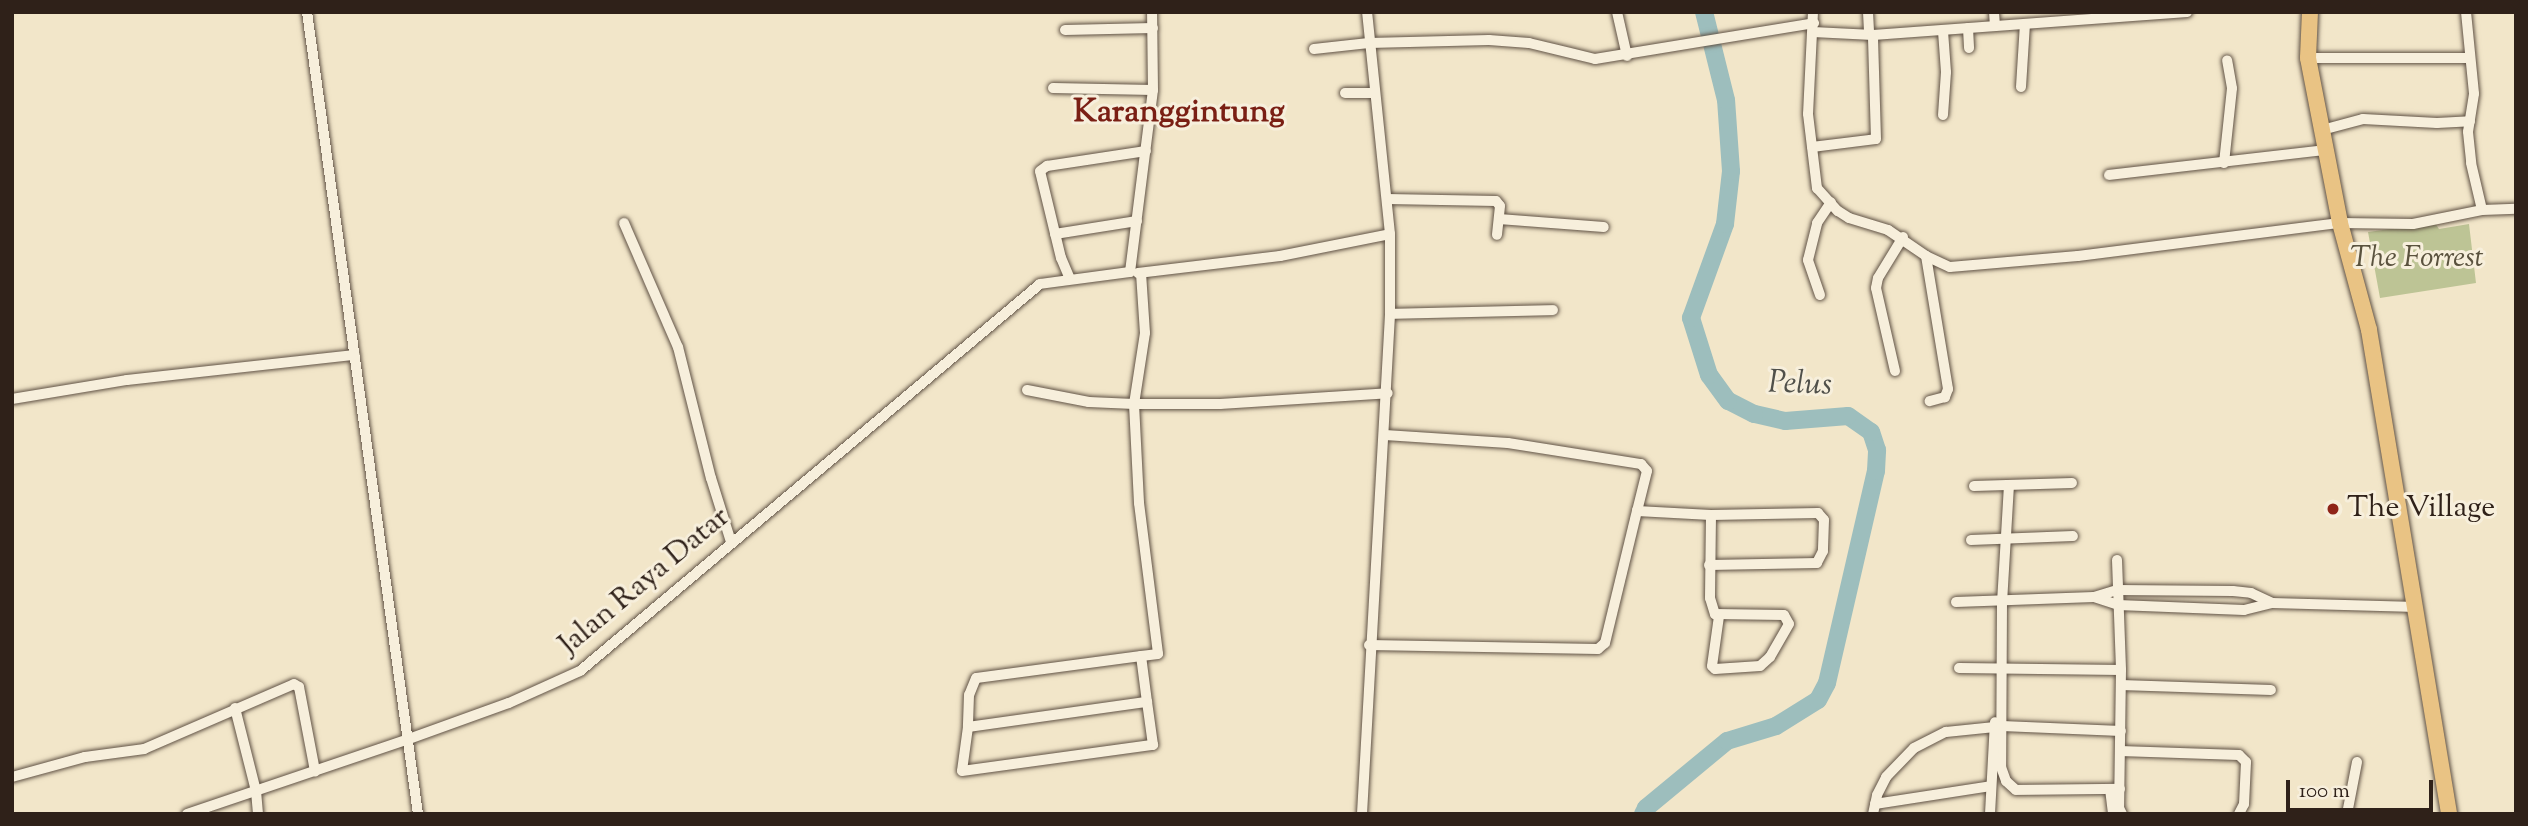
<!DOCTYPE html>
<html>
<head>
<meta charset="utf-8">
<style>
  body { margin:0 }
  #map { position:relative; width:2528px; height:826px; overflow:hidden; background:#f2e6c9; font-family:"Sorts Mill Goudy",serif }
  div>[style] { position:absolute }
  .green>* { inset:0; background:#bdc495 }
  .river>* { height:18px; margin:-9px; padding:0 9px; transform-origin:9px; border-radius:9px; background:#9dbebd }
  .roads { filter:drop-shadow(0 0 2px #605245) drop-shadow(0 0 2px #605245) }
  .street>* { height:10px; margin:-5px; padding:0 5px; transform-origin:5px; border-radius:5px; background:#f7efdc }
  .primary>* { height:16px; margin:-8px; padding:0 8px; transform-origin:8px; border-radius:8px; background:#e9c384 }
  .dots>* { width:19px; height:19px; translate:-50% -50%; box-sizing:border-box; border:4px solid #f7efdc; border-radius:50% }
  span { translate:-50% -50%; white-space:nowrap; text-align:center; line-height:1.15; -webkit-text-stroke:6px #f7efdc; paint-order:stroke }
  .park-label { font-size:30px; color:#5a523e; font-style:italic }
  .poi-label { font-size:30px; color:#2f2119 }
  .left { translate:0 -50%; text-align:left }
  .street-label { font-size:30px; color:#2f2119 }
  .water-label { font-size:32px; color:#50504a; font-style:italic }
  .quarter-label { font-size:33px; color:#7a1f14; font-weight:700 }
  .frame { position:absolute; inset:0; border:14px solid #2f2119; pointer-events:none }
  .scale { position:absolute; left:2286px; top:780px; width:147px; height:32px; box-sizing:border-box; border:4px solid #2f2119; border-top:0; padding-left:9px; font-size:21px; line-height:24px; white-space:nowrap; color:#2f2119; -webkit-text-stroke:5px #f7efdc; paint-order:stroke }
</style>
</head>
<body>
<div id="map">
  <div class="green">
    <i style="clip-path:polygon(2435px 223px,2439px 229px,2469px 224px,2476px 283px,2380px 298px,2368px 232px)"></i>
  </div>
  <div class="river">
    <i style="left:1643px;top:814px;width:7px;rotate:-63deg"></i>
    <i style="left:1646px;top:808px;width:105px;rotate:-39.6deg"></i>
    <i style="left:1727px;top:741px;width:51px;rotate:-17deg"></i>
    <i style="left:1776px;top:726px;width:49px;rotate:-31.8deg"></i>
    <i style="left:1818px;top:700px;width:19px;rotate:-62deg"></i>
    <i style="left:1827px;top:683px;width:218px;rotate:-77deg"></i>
    <i style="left:1876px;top:471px;width:21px;rotate:-87deg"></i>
    <i style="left:1877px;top:450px;width:19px;rotate:-108deg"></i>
    <i style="left:1871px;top:432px;width:28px;rotate:-145deg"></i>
    <i style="left:1848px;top:416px;width:63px;rotate:175.5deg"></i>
    <i style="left:1785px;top:421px;width:32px;rotate:-167deg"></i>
    <i style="left:1754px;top:414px;width:29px;rotate:-153deg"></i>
    <i style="left:1728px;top:401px;width:32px;rotate:-126deg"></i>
    <i style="left:1709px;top:375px;width:60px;rotate:-107.5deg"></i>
    <i style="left:1691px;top:318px;width:100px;rotate:-70.1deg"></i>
    <i style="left:1725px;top:224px;width:53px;rotate:-83.5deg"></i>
    <i style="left:1731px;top:171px;width:71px;rotate:-94deg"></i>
    <i style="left:1726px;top:100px;width:91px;rotate:-104deg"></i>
  </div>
  <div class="roads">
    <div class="street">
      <i style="left:307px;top:12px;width:810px;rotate:82.12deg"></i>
      <i style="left:1617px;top:12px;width:45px;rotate:77.2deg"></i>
      <i style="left:1813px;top:12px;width:102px;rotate:92.8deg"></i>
      <i style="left:1808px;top:114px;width:75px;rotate:83.1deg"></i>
      <i style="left:1817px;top:188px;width:31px;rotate:48deg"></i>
      <i style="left:1838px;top:211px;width:13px;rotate:32deg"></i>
      <i style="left:1849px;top:218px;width:41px;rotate:17.1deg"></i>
      <i style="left:1888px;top:230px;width:46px;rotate:34.4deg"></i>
      <i style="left:1926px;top:256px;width:26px;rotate:25deg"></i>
      <i style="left:1950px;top:267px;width:128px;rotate:-4.9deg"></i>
      <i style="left:2078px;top:256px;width:264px;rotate:-7.2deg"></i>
      <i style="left:2340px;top:223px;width:73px;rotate:0.8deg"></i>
      <i style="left:2413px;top:224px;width:70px;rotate:-11.5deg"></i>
      <i style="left:2482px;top:210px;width:34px;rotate:-2deg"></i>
      <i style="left:1868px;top:12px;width:22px;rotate:87deg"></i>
      <i style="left:1994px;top:12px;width:14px;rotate:86deg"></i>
      <i style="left:2466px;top:12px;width:82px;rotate:84.4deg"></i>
      <i style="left:2474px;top:94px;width:38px;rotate:99deg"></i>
      <i style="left:2468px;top:132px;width:31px;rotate:84deg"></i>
      <i style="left:2471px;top:163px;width:48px;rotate:76.8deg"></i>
      <i style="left:1968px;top:28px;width:20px;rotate:87deg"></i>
      <i style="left:1065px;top:30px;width:88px;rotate:-1.3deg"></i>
      <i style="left:1813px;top:32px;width:60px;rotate:2.9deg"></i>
      <i style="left:1873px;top:35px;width:315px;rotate:-4.2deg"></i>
      <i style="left:1314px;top:49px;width:55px;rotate:-6.2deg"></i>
      <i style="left:1369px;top:43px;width:120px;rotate:-1.4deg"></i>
      <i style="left:1489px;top:40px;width:40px;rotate:4.3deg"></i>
      <i style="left:1529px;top:43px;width:68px;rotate:13.6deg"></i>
      <i style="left:1595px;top:59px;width:222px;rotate:-9.3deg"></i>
      <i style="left:2308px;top:58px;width:160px"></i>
      <i style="left:2021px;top:87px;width:63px;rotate:-86.4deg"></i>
      <i style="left:1053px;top:88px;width:100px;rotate:1.1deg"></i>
      <i style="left:1345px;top:93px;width:29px"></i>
      <i style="left:1943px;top:115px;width:43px;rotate:-86deg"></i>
      <i style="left:1946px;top:72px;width:41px;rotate:-94.2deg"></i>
      <i style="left:2322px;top:130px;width:42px;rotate:-15deg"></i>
      <i style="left:2363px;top:119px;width:74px;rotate:3.1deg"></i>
      <i style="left:2437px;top:123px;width:33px;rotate:-3deg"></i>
      <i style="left:1812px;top:147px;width:64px;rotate:-7.1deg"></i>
      <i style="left:1876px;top:139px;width:104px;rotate:-91.7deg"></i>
      <i style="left:2224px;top:163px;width:75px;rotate:-83.9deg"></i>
      <i style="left:2232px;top:88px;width:28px;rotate:-100deg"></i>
      <i style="left:2109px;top:175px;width:218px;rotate:-6.6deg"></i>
      <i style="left:1387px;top:199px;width:109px;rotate:1.1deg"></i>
      <i style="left:1496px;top:201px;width:6px;rotate:51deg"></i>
      <i style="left:1500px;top:206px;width:29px;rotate:96deg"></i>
      <i style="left:1499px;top:219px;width:105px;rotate:4.4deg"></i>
      <i style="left:624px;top:223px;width:135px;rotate:66.5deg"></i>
      <i style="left:678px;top:347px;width:135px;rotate:75.9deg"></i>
      <i style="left:711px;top:478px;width:67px;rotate:72.6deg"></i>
      <i style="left:1055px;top:234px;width:83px;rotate:-9deg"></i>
      <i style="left:1926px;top:256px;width:135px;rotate:80.6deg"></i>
      <i style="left:1948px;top:389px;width:9px;rotate:111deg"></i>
      <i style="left:1945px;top:397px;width:16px;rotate:165deg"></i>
      <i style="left:1138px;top:273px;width:143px;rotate:-6.8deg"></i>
      <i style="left:1280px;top:256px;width:112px;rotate:-11.3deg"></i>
      <i style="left:1141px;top:273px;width:60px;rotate:86.2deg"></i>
      <i style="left:1145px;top:333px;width:72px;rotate:98.8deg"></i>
      <i style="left:1134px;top:404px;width:99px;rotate:87.1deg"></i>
      <i style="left:1139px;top:503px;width:152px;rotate:82.8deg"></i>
      <i style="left:1158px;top:654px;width:17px;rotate:173deg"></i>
      <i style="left:1141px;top:656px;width:166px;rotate:172.4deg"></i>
      <i style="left:976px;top:678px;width:18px;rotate:112deg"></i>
      <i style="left:969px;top:695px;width:32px;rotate:92deg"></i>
      <i style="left:968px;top:727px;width:181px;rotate:-8deg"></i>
      <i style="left:1147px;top:702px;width:46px;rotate:-97.4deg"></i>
      <i style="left:1070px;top:279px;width:23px;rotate:-113deg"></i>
      <i style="left:1061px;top:258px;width:89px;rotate:-103.6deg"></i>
      <i style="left:1040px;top:171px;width:9px;rotate:-36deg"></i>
      <i style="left:1047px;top:166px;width:100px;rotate:-8.6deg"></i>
      <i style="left:1820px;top:295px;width:37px;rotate:-109deg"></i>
      <i style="left:1808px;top:260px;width:38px;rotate:-76deg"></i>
      <i style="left:1817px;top:223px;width:25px;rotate:-56deg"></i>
      <i style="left:1390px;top:314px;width:163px;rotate:-1.4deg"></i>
      <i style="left:1895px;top:371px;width:85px;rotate:-102.9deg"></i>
      <i style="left:1876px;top:288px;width:10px;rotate:-79deg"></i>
      <i style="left:1878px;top:278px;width:48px;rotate:-58.6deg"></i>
      <i style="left:1027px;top:390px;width:63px;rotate:11deg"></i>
      <i style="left:1089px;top:402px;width:45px;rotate:2.5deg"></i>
      <i style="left:1134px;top:404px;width:86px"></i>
      <i style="left:1220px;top:404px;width:168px;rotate:-3.7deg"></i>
      <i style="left:12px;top:399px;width:117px;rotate:-9.4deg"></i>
      <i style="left:127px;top:380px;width:229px;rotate:-6.3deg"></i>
      <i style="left:1385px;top:435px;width:123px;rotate:3.7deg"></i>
      <i style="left:1508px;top:443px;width:135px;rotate:9deg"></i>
      <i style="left:1641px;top:464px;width:9px;rotate:49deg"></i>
      <i style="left:1647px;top:471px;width:41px;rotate:104deg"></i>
      <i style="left:1637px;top:511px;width:74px;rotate:3.1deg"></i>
      <i style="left:1711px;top:515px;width:107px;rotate:-1.1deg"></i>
      <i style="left:1818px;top:513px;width:9px;rotate:49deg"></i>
      <i style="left:1824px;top:520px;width:31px;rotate:92deg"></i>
      <i style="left:1823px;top:551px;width:13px;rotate:117deg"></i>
      <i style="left:1817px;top:563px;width:108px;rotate:178.9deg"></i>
      <i style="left:2009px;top:485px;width:117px;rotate:93.4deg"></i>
      <i style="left:2002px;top:602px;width:165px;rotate:90.3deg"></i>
      <i style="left:2001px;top:767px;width:15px;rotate:70deg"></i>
      <i style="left:2006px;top:781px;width:13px;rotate:42deg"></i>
      <i style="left:2016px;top:790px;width:104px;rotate:-0.6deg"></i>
      <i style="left:1974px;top:486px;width:98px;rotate:-1.8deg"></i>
      <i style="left:1711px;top:515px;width:83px;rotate:90.7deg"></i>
      <i style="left:1710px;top:598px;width:17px;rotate:73deg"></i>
      <i style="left:1715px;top:614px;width:69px;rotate:0.8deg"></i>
      <i style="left:1784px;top:615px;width:10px;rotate:61deg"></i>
      <i style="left:1789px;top:624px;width:38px;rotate:120deg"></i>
      <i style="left:1770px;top:657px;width:13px;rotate:138deg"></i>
      <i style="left:1760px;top:666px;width:45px;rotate:176.2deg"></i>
      <i style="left:1715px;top:669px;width:4px;rotate:-135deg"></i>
      <i style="left:1712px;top:666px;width:50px;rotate:-82deg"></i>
      <i style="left:1971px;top:540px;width:102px;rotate:-2.2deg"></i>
      <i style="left:2117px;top:560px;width:110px;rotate:87.9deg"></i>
      <i style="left:2121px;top:670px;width:138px;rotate:90.8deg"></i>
      <i style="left:2119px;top:808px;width:7px;rotate:63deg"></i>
      <i style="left:2094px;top:597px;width:25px;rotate:18deg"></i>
      <i style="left:2118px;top:605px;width:126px;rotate:2.3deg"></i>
      <i style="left:2244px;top:610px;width:29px;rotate:-14deg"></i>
      <i style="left:2272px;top:603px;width:145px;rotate:1.6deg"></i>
      <i style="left:1956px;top:602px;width:138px;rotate:-2.1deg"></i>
      <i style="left:2094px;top:597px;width:24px;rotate:-17deg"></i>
      <i style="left:2117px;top:590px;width:116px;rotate:0.5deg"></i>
      <i style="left:2233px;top:591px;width:18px;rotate:6deg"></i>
      <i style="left:2251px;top:593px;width:23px;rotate:25deg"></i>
      <i style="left:1369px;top:645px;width:229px;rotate:1deg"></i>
      <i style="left:1598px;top:649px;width:9px;rotate:-41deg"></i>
      <i style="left:1605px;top:643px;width:136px;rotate:-76.4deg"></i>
      <i style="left:1959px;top:668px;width:162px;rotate:0.7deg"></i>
      <i style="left:2121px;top:685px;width:150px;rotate:1.9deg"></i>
      <i style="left:235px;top:708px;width:86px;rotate:75.8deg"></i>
      <i style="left:256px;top:791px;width:23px;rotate:85deg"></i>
      <i style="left:2002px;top:726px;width:119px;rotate:2.4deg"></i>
      <i style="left:968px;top:727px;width:44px;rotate:97.8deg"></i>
      <i style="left:962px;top:771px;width:193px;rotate:-7.8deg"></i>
      <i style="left:1153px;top:745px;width:43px;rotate:-97.9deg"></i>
      <i style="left:2120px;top:751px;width:119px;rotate:1.9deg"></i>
      <i style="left:2239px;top:755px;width:10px;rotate:45deg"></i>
      <i style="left:2246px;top:762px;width:42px;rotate:92.7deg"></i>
      <i style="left:2244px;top:804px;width:11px;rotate:117deg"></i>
      <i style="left:12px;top:777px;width:76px;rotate:-15.3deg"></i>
      <i style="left:85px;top:757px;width:60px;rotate:-7.7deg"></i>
      <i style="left:144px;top:749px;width:163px;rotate:-23.4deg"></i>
      <i style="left:294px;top:684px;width:6px;rotate:31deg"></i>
      <i style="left:299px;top:687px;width:86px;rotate:79.2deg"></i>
      <i style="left:2110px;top:789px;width:25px;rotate:83deg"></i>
      <i style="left:1875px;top:804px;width:117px;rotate:-8.8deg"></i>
      <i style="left:187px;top:814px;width:231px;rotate:-18.7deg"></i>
      <i style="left:406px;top:740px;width:109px;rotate:-19.8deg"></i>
      <i style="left:509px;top:703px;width:78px;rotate:-24.3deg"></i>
      <i style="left:580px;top:671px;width:601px;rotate:-40.07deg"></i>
      <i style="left:1040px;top:284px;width:91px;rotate:-7.6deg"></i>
      <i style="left:1130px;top:272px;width:183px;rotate:-82.8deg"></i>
      <i style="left:1153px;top:90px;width:78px;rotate:-90.7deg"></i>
      <i style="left:1362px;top:814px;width:501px;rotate:-86.79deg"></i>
      <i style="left:1390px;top:314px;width:80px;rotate:-90deg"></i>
      <i style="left:1390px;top:234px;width:223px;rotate:-95.9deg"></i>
      <i style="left:1873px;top:814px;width:19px;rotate:-78deg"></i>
      <i style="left:1877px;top:795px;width:20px;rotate:-63deg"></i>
      <i style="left:1886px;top:777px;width:40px;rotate:-46deg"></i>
      <i style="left:1914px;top:748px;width:36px;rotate:-27deg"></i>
      <i style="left:1946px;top:732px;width:49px;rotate:-5.8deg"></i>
      <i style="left:1990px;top:814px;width:92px;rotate:-86.9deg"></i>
      <i style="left:2347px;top:814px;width:53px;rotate:-79.1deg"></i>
    </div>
    <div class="primary">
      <i style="left:2310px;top:12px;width:46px;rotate:92.5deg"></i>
      <i style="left:2308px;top:58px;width:168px;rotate:79deg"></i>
      <i style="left:2340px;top:223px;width:111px;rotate:74.8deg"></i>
      <i style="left:2369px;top:330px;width:491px;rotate:80.6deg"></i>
    </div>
  </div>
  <div class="dots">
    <i style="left:2333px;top:509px;background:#8f2418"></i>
  </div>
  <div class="park-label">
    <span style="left:2417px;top:259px">The Forrest</span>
  </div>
  <div class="poi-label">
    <span class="left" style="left:2347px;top:509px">The Village</span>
  </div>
  <div class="street-label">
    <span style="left:645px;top:582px;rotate:-40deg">Jalan Raya Datar</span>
  </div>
  <div class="water-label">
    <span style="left:1800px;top:385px;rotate:2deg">Pelus</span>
  </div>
  <div class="quarter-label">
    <span style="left:1179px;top:114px">Karanggintung</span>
  </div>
  <div class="frame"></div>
  <div class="scale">100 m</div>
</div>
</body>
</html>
